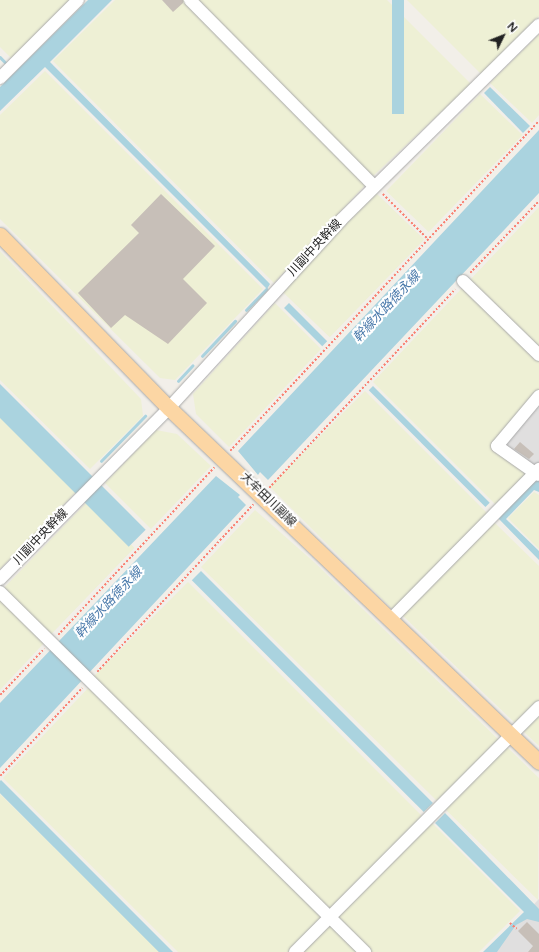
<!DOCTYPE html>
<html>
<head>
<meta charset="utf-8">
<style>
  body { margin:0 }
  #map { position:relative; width:539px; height:952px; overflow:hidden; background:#f2efe9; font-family:"Varela Round","Noto Sans JP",sans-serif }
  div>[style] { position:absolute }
  .residential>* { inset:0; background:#e0dfdf }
  .farmland>* { inset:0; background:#eef0d5; transform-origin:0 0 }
  .water>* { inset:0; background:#aad3df; transform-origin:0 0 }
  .stream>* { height:2.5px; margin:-1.25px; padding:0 1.25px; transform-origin:1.25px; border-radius:1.25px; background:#aad3df }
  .building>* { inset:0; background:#c7bfb8 }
  .path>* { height:1.5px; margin-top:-0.75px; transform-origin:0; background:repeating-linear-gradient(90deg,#fa8072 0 2px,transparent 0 4px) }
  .roads { filter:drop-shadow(0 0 1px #a9a9a9) drop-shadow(0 0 1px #a9a9a9) }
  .minor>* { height:12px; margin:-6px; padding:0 6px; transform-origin:6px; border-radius:6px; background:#fff }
  .major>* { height:15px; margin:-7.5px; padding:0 7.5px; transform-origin:7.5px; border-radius:7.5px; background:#fcd6a4 }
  span { translate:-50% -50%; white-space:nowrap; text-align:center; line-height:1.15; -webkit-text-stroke:4px #fff; paint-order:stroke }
  .street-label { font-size:12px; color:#222 }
  .water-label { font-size:13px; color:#4a7aab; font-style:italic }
  .north { position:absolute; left:483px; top:16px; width:40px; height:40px; -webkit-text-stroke:3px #fff; paint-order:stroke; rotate:47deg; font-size:11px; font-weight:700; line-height:16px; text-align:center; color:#222 }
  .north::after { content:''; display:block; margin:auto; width:14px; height:18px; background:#222; clip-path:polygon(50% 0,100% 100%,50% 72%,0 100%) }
</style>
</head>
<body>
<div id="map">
  <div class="residential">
    <i style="clip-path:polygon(539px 391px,539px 479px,491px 445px)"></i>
    <i style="clip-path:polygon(539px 899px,539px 952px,488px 952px,538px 900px)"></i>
  </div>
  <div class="farmland">
    <i style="clip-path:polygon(0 0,71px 0,12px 59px,0 47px)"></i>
    <i style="clip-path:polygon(115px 0,185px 0,367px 183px,274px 283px,53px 61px)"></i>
    <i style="clip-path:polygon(196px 0,387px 0,471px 84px,372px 177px)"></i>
    <i style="clip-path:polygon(407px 0,539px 0,539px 16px,481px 74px)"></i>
    <i style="clip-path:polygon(539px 34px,539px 115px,532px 123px,490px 83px)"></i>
    <i style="clip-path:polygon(45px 71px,263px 289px,175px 380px,160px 378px,0 219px,0 115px)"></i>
    <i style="left:480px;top:94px;width:59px;height:135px;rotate:44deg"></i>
    <i style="left:376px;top:193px;width:67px;height:136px;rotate:44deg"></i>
    <i style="clip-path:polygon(539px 207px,539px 350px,469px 281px)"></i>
    <i style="clip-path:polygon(0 251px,141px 399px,143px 416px,90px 469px,0 380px)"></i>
    <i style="clip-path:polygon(464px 286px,539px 361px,539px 391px,491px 445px,530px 473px,497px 506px,373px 382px)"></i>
    <i style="clip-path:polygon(275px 303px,321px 349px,229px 447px,196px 414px,193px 394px)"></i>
    <i style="left:365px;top:391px;width:175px;height:135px;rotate:45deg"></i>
    <i style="clip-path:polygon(0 413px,77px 491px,0 569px)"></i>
    <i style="clip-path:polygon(156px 430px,177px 434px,211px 466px,151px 529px,105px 483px)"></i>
    <i style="clip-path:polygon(534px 492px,539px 495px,539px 549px,508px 518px)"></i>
    <i style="left:87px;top:502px;width:66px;height:121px;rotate:44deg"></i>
    <i style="clip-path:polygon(255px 510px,314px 562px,499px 740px,438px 802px,201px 567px)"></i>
    <i style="clip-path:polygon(493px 521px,539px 566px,539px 700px,516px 724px,401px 614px)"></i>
    <i style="left:188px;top:582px;width:332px;height:135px;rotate:45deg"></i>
    <i style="clip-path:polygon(0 596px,45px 642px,0 690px)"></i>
    <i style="clip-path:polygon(90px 686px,323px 916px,288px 952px,178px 952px,3px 778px)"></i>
    <i style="clip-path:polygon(539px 714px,539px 746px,523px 731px)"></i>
    <i style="clip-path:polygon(507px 747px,539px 778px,538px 900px,445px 809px)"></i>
    <i style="clip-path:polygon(0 794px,160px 952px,0 952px)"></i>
    <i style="clip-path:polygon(431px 822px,520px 911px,479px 952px,370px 952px,336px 918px)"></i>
    <i style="clip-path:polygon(330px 923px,360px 952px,302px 952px)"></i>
  </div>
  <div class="water">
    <i style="clip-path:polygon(88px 0,112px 0,50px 62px,270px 284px,267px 289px,45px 67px,0 111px,0 87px)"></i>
    <i style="left:392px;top:0;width:12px;height:114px"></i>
    <i style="clip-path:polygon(490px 87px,530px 126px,523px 133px,484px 93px)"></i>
    <i style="clip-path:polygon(539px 130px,539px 193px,268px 480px,260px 472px,258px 475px,238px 451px)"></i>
    <i style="left:289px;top:303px;width:54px;height:7px;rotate:45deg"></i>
    <i style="left:0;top:384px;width:206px;height:24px;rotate:45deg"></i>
    <i style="left:373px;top:386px;width:165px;height:6px;rotate:45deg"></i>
    <i style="clip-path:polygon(216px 476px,240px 495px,238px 497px,246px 505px,0 768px,0 703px)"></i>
    <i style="clip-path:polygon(535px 479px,539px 481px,539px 492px,534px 490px,506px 519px,539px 551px,539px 560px,497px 517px)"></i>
    <i style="left:201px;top:571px;width:328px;height:13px;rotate:45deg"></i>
    <i style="left:1px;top:780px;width:245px;height:10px;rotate:45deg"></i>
    <i style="clip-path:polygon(445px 813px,539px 909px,539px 922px,527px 919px,516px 925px,497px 952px,483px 952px,524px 912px,435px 823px)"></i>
  </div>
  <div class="stream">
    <i style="left:0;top:57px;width:7px;rotate:45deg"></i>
    <i style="left:246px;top:310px;width:29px;rotate:-46deg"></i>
    <i style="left:202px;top:356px;width:48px;rotate:-46.7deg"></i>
    <i style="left:178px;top:381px;width:21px;rotate:-47deg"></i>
    <i style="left:101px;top:461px;width:63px;rotate:-45.6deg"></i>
  </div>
  <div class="building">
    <i style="clip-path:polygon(162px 0,183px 0,183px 3px,173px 12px)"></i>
    <i style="clip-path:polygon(161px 194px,215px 246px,183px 279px,207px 303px,168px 344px,125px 315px,111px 328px,78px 293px,139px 233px,131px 225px)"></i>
    <i style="clip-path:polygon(520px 442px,534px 454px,529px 459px,514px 449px)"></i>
    <i style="clip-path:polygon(527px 922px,539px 934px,539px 952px,528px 952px,533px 946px,518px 931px)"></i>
  </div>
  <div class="path">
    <i style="left:383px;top:194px;width:64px;rotate:45deg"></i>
    <i style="left:470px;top:273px;width:100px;rotate:-46.2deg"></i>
    <i style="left:230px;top:451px;width:452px;rotate:-46.9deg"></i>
    <i style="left:269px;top:488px;width:272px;rotate:-46.9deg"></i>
    <i style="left:58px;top:635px;width:229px;rotate:-47deg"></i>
    <i style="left:97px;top:672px;width:229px;rotate:-47deg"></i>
    <i style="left:0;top:695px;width:64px;rotate:-46.3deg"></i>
    <i style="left:0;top:776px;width:120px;rotate:-47deg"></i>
    <i style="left:510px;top:923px;width:9px;rotate:41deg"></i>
  </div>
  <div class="roads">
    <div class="minor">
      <i style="left:190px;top:0;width:262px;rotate:45.3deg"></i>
      <i style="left:0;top:78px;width:110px;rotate:-45deg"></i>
      <i style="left:463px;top:281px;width:106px;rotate:44.2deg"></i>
      <i style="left:539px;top:396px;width:65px;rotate:130deg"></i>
      <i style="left:497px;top:446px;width:47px;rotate:35.4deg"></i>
      <i style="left:535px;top:473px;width:6px;rotate:-45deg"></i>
      <i style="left:0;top:579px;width:240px;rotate:-45.3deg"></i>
      <i style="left:169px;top:408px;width:255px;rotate:-47.5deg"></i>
      <i style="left:341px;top:220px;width:278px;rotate:-44.6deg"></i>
      <i style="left:0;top:592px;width:513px;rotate:44.6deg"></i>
      <i style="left:391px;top:619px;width:205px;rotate:-45.4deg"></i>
      <i style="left:535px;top:473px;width:4px;rotate:27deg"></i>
      <i style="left:295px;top:952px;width:346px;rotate:-45.1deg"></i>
    </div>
    <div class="major">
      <i style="left:0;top:235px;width:242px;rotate:45.7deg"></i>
      <i style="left:169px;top:408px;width:512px;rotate:43.73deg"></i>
    </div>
  </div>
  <div class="street-label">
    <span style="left:315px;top:248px;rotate:-47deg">川副中央幹線</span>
    <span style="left:268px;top:500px;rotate:44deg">大牟田川副線</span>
    <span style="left:41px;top:537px;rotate:-46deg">川副中央幹線</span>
  </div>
  <div class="water-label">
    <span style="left:387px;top:307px;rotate:-47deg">幹線水路徳永線</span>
    <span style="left:109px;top:603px;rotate:-47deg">幹線水路徳永線</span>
  </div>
  <div class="north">N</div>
</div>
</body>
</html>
